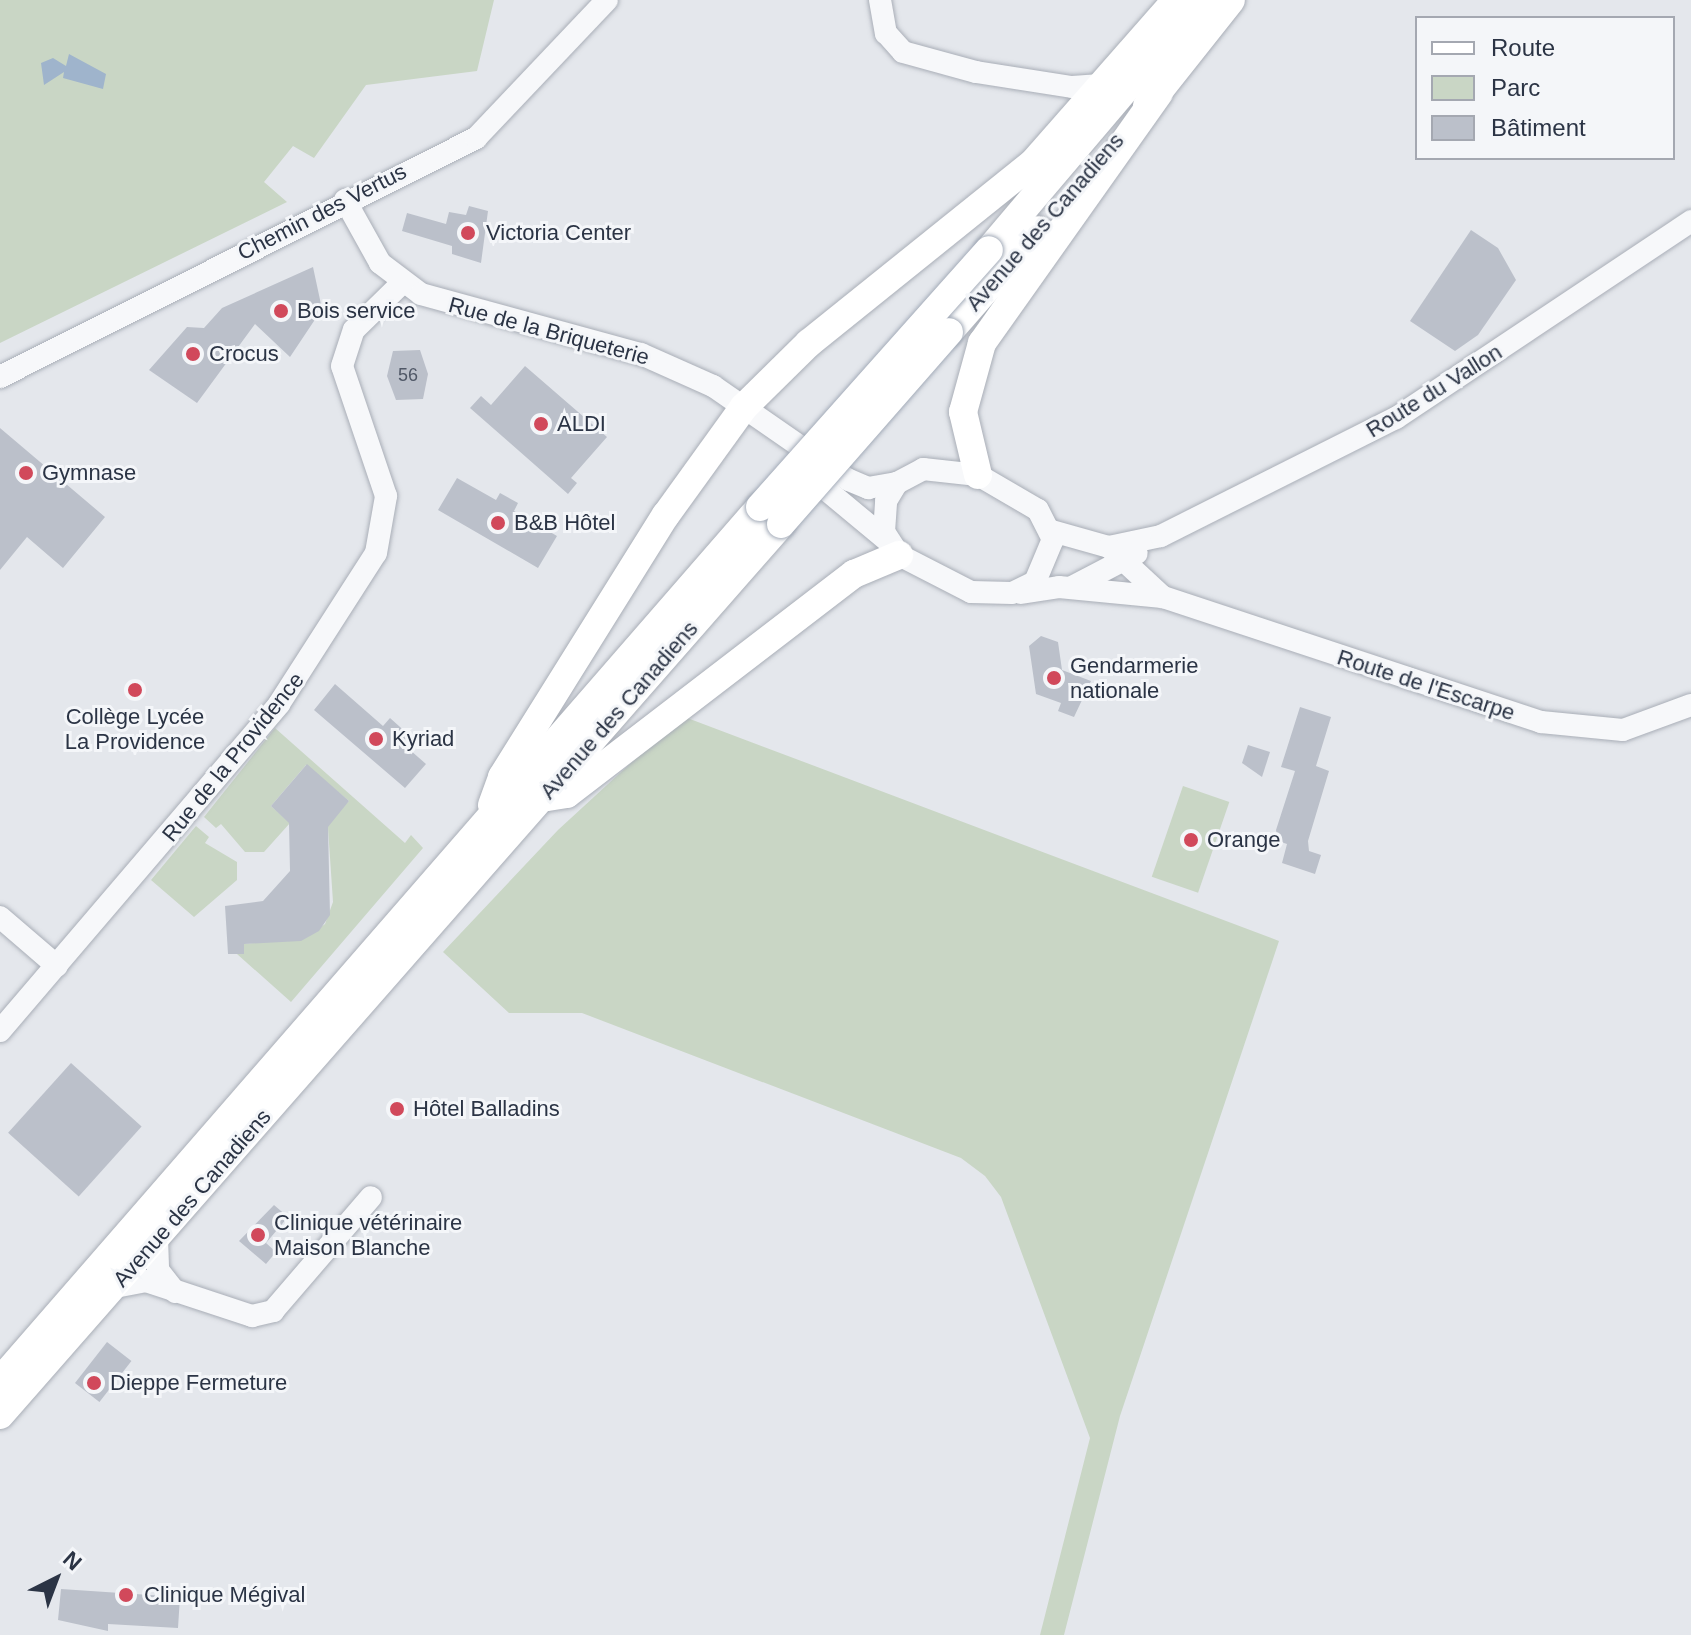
<!DOCTYPE html>
<html>
<head>
<meta charset="utf-8">
<style>
  body { margin:0 }
  #map { position:relative; width:1691px; height:1635px; overflow:hidden; background:#e4e7ec; font-family:Helvetica,sans-serif }
  div>[style] { position:absolute }
  .green>* { inset:0; background:#c9d6c5; transform-origin:0 0 }
  .water>* { inset:0; background:#9fb4cc }
  .building>* { inset:0; background:#bbc0ca; transform-origin:0 0 }
  .roads { filter:drop-shadow(0 0 2px #a9aeb7) drop-shadow(0 0 2px #a9aeb7) }
  .minor>* { height:22px; margin:-11px; padding:0 11px; transform-origin:11px; border-radius:11px; background:#f7f8fa }
  .major>* { height:28px; margin:-14px; padding:0 14px; transform-origin:14px; border-radius:14px; background:#fff }
  .bridges { filter:drop-shadow(0 0 2px #a3abb8) drop-shadow(0 0 2px #a3abb8) }
  .major-bridge>* { height:28px; margin:-14px; padding:0 14px; transform-origin:14px; border-radius:14px; background:#fff }
  .dots>* { width:22px; height:22px; translate:-50% -50%; box-sizing:border-box; border:4px solid #f4f6f9; border-radius:50% }
  span { translate:-50% -50%; white-space:nowrap; text-align:center; line-height:1.15; -webkit-text-stroke:6px #f4f6f9; paint-order:stroke }
  .number-label { font-size:18px; color:#4f5766 }
  .number-label span { -webkit-text-stroke-width:0 }
  .street-label { font-size:22px; color:#2b3445 }
  .poi-label { font-size:22px; color:#2b3445 }
  .left { translate:0 -50%; text-align:left }
  .legend { position:absolute; left:1415px; top:16px; width:260px; height:144px; box-sizing:border-box; background:#f4f6f9; border:2px solid #a4a8b1; margin:0; padding:10px 14px; list-style:none; font-size:24px; color:#2b3445 }
  .legend li { display:flex; align-items:center; gap:16px; height:40px }
  .legend b { width:40px; border:2px solid #a4a8b1 }
  .north { position:absolute; left:16px; top:1539px; width:80px; height:80px; -webkit-text-stroke:6px #f4f6f9; paint-order:stroke; rotate:42deg; font-size:22px; font-weight:700; line-height:32px; text-align:center; color:#2b3445 }
  .north::after { content:''; display:block; margin:auto; width:28px; height:36px; background:#2b3445; clip-path:polygon(50% 0,100% 100%,50% 72%,0 100%) }
</style>
</head>
<body>
<div id="map">
  <div class="green">
    <i style="clip-path:polygon(0 0,494px 0,477px 71px,366px 85px,314px 158px,293px 146px,264px 182px,287px 202px,0 343px)"></i>
    <i style="clip-path:polygon(682px 716px,1279px 941px,1120px 1416px,1064px 1635px,1040px 1635px,1090px 1438px,1001px 1197px,985px 1176px,961px 1158px,582px 1013px,509px 1013px,443px 952px,558px 830px)"></i>
    <i style="clip-path:polygon(275px 728px,405px 843px,411px 835px,423px 848px,291px 1002px,237px 954px,244px 954px,244px 944px,307px 937px,325px 924px,333px 902px,328px 828px,318px 829px,349px 801px,306px 765px,271px 806px,290px 823px,264px 852px,245px 852px,221px 824px,216px 828px,204px 817px)"></i>
    <i style="left:1183px;top:786px;width:49px;height:96px;rotate:19deg"></i>
    <i style="clip-path:polygon(196px 826px,209px 837px,205px 843px,237px 862px,237px 880px,194px 917px,151px 880px)"></i>
  </div>
  <div class="water">
    <i style="clip-path:polygon(69px 54px,106px 74px,103px 89px,63px 78px,64px 72px,44px 85px,41px 63px,53px 58px,66px 66px)"></i>
  </div>
  <div class="building">
    <i style="clip-path:polygon(469px 206px,488px 211px,481px 263px,452px 254px,452px 246px,402px 231px,407px 213px,446px 224px,449px 212px,466px 215px)"></i>
    <i style="clip-path:polygon(1471px 230px,1498px 248px,1516px 280px,1478px 335px,1455px 351px,1410px 321px)"></i>
    <i style="clip-path:polygon(313px 267px,322px 309px,290px 357px,255px 324px,197px 403px,149px 370px,187px 327px,204px 328px,222px 308px)"></i>
    <i style="clip-path:polygon(420px 350px,428px 374px,423px 399px,396px 400px,387px 376px,393px 351px)"></i>
    <i style="clip-path:polygon(525px 366px,607px 437px,571px 478px,577px 483px,568px 494px,470px 408px,481px 396px,491px 405px)"></i>
    <i style="clip-path:polygon(0 428px,105px 517px,63px 568px,27px 537px,0 570px)"></i>
    <i style="clip-path:polygon(457px 478px,496px 500px,500px 493px,518px 503px,514px 511px,557px 536px,538px 568px,438px 510px)"></i>
    <i style="clip-path:polygon(1041px 636px,1058px 642px,1062px 670px,1091px 681px,1074px 717px,1058px 711px,1061px 703px,1036px 694px,1029px 646px)"></i>
    <i style="clip-path:polygon(335px 684px,383px 726px,390px 718px,409px 735px,402px 743px,426px 764px,405px 788px,314px 710px)"></i>
    <i style="clip-path:polygon(1300px 707px,1331px 717px,1316px 766px,1329px 771px,1308px 841px,1309px 851px,1321px 855px,1315px 874px,1282px 863px,1287px 844px,1278px 841px,1276px 830px,1295px 771px,1281px 767px)"></i>
    <i style="clip-path:polygon(1248px 745px,1270px 752px,1262px 777px,1242px 763px)"></i>
    <i style="clip-path:polygon(307px 764px,349px 801px,328px 827px,330px 915px,319px 931px,301px 941px,244px 944px,244px 954px,228px 954px,225px 906px,263px 901px,290px 871px,289px 823px,271px 806px)"></i>
    <i style="left:71px;top:1063px;width:95px;height:94px;rotate:42deg"></i>
    <i style="clip-path:polygon(274px 1205px,288px 1217px,266px 1243px,276px 1252px,266px 1264px,239px 1241px)"></i>
    <i style="left:107px;top:1342px;width:31px;height:52px;rotate:38deg"></i>
    <i style="clip-path:polygon(61px 1589px,180px 1597px,178px 1628px,108px 1624px,108px 1631px,58px 1620px)"></i>
  </div>
  <div class="roads">
    <div class="minor">
      <i style="left:880px;top:0;width:34px;rotate:80deg"></i>
      <i style="left:886px;top:33px;width:25px;rotate:48deg"></i>
      <i style="left:903px;top:52px;width:76px;rotate:15.3deg"></i>
      <i style="left:976px;top:72px;width:97px;rotate:8.9deg"></i>
      <i style="left:1072px;top:87px;width:29px;rotate:-4deg"></i>
      <i style="left:345px;top:200px;width:72px;rotate:60.9deg"></i>
      <i style="left:380px;top:263px;width:51px;rotate:37.1deg"></i>
      <i style="left:421px;top:294px;width:228px;rotate:15.3deg"></i>
      <i style="left:641px;top:354px;width:79px;rotate:24deg"></i>
      <i style="left:713px;top:386px;width:165px;rotate:34.7deg"></i>
      <i style="left:849px;top:480px;width:21px;rotate:23deg"></i>
      <i style="left:868px;top:488px;width:29px;rotate:-10deg"></i>
      <i style="left:0;top:377px;width:533px;rotate:-26.66deg"></i>
      <i style="left:476px;top:138px;width:190px;rotate:-46.5deg"></i>
      <i style="left:923px;top:469px;width:55px;rotate:6.2deg"></i>
      <i style="left:978px;top:475px;width:69px;rotate:30.3deg"></i>
      <i style="left:1038px;top:510px;width:33px;rotate:63deg"></i>
      <i style="left:1053px;top:539px;width:47px;rotate:112.7deg"></i>
      <i style="left:1035px;top:582px;width:25px;rotate:154deg"></i>
      <i style="left:1012px;top:593px;width:41px;rotate:-178.6deg"></i>
      <i style="left:971px;top:592px;width:81px;rotate:-152.8deg"></i>
      <i style="left:899px;top:555px;width:27px;rotate:-123deg"></i>
      <i style="left:884px;top:532px;width:31px;rotate:-86deg"></i>
      <i style="left:886px;top:501px;width:21px;rotate:-59deg"></i>
      <i style="left:897px;top:483px;width:30px;rotate:-28deg"></i>
      <i style="left:806px;top:473px;width:108px;rotate:39.7deg"></i>
      <i style="left:1052px;top:531px;width:59px;rotate:15.7deg"></i>
      <i style="left:1109px;top:547px;width:53px;rotate:-11.9deg"></i>
      <i style="left:1161px;top:536px;width:263px;rotate:-26.7deg"></i>
      <i style="left:1396px;top:418px;width:355px;rotate:-33.7deg"></i>
      <i style="left:1109px;top:547px;width:74px;rotate:42.8deg"></i>
      <i style="left:1163px;top:597px;width:398px;rotate:18.3deg"></i>
      <i style="left:1541px;top:722px;width:82px;rotate:5.6deg"></i>
      <i style="left:1623px;top:730px;width:72px;rotate:-20.2deg"></i>
      <i style="left:1072px;top:587px;width:73px;rotate:-27.6deg"></i>
      <i style="left:1021px;top:593px;width:38px;rotate:-9deg"></i>
      <i style="left:1059px;top:587px;width:104px;rotate:5.5deg"></i>
      <i style="left:0;top:917px;width:75px;rotate:40.7deg"></i>
      <i style="left:0;top:1031px;width:430px;rotate:-49.5deg"></i>
      <i style="left:279px;top:704px;width:179px;rotate:-57.3deg"></i>
      <i style="left:376px;top:553px;width:58px;rotate:-80deg"></i>
      <i style="left:386px;top:496px;width:137px;rotate:-108.7deg"></i>
      <i style="left:342px;top:366px;width:38px;rotate:-72deg"></i>
      <i style="left:354px;top:330px;width:67px;rotate:-44.4deg"></i>
      <i style="left:157px;top:1238px;width:32px;rotate:88deg"></i>
      <i style="left:158px;top:1270px;width:28px;rotate:52deg"></i>
      <i style="left:115px;top:1287px;width:32px;rotate:-11deg"></i>
      <i style="left:146px;top:1281px;width:112px;rotate:18.3deg"></i>
      <i style="left:252px;top:1316px;width:22px;rotate:-13deg"></i>
      <i style="left:273px;top:1311px;width:150px;rotate:-49.3deg"></i>
    </div>
    <div class="major">
      <i style="left:1147px;top:106px;width:135px;rotate:-51.6deg"></i>
      <i style="left:989px;top:250px;width:328px;rotate:-49.7deg"></i>
      <i style="left:949px;top:332px;width:135px;rotate:-48.9deg"></i>
      <i style="left:978px;top:475px;width:65px;rotate:-103.4deg"></i>
      <i style="left:963px;top:412px;width:72px;rotate:-74.6deg"></i>
      <i style="left:982px;top:343px;width:306px;rotate:-54.7deg"></i>
      <i style="left:548px;top:797px;width:19px;rotate:-9deg"></i>
      <i style="left:567px;top:794px;width:362px;rotate:-37.5deg"></i>
      <i style="left:854px;top:574px;width:49px;rotate:-22.9deg"></i>
      <i style="left:492px;top:805px;width:30px;rotate:-70deg"></i>
      <i style="left:502px;top:777px;width:309px;rotate:-58deg"></i>
      <i style="left:666px;top:515px;width:133px;rotate:-54.2deg"></i>
      <i style="left:744px;top:407px;width:91px;rotate:-44.6deg"></i>
      <i style="left:809px;top:343px;width:287px;rotate:-38.8deg"></i>
      <i style="left:1033px;top:163px;width:217px;rotate:-48.7deg"></i>
      <i style="left:0;top:1381px;width:1158px;rotate:-48.99deg"></i>
      <i style="left:0;top:1415px;width:1185px;rotate:-48.76deg"></i>
    </div>
  </div>
  <div class="bridges">
    <div class="major-bridge">
      <i style="left:760px;top:507px;width:344px;rotate:-48.3deg"></i>
      <i style="left:781px;top:524px;width:255px;rotate:-48.8deg"></i>
    </div>
  </div>
  <div class="dots">
    <i style="left:468px;top:233px;background:#d1495b"></i>
    <i style="left:281px;top:311px;background:#d1495b"></i>
    <i style="left:193px;top:354px;background:#d1495b"></i>
    <i style="left:541px;top:424px;background:#d1495b"></i>
    <i style="left:26px;top:473px;background:#d1495b"></i>
    <i style="left:498px;top:523px;background:#d1495b"></i>
    <i style="left:1054px;top:678px;background:#d1495b"></i>
    <i style="left:135px;top:690px;background:#d1495b"></i>
    <i style="left:376px;top:739px;background:#d1495b"></i>
    <i style="left:1191px;top:840px;background:#d1495b"></i>
    <i style="left:397px;top:1109px;background:#d1495b"></i>
    <i style="left:258px;top:1235px;background:#d1495b"></i>
    <i style="left:94px;top:1383px;background:#d1495b"></i>
    <i style="left:126px;top:1595px;background:#d1495b"></i>
  </div>
  <div class="number-label">
    <span style="left:408px;top:375px">56</span>
  </div>
  <div class="street-label">
    <span style="left:322px;top:212px;rotate:-27deg">Chemin des Vertus</span>
    <span style="left:1045px;top:222px;rotate:-49deg">Avenue des Canadiens</span>
    <span style="left:549px;top:331px;rotate:15deg">Rue de la Briqueterie</span>
    <span style="left:1434px;top:391px;rotate:-32deg">Route du Vallon</span>
    <span style="left:1426px;top:685px;rotate:18deg">Route de l'Escarpe</span>
    <span style="left:619px;top:710px;rotate:-49deg">Avenue des Canadiens</span>
    <span style="left:233px;top:757px;rotate:-51deg">Rue de la Providence</span>
    <span style="left:192px;top:1198px;rotate:-49deg">Avenue des Canadiens</span>
  </div>
  <div class="poi-label">
    <span class="left" style="left:486px;top:233px">Victoria Center</span>
    <span class="left" style="left:297px;top:311px">Bois service</span>
    <span class="left" style="left:209px;top:354px">Crocus</span>
    <span class="left" style="left:557px;top:424px">ALDI</span>
    <span class="left" style="left:42px;top:473px">Gymnase</span>
    <span class="left" style="left:514px;top:523px">B&amp;B Hôtel</span>
    <span class="left" style="left:1070px;top:678px">Gendarmerie<br>nationale</span>
    <span style="left:135px;top:729px">Collège Lycée<br>La Providence</span>
    <span class="left" style="left:392px;top:739px">Kyriad</span>
    <span class="left" style="left:1207px;top:840px">Orange</span>
    <span class="left" style="left:413px;top:1109px">Hôtel Balladins</span>
    <span class="left" style="left:274px;top:1235px">Clinique vétérinaire<br>Maison Blanche</span>
    <span class="left" style="left:110px;top:1383px">Dieppe Fermeture</span>
    <span class="left" style="left:144px;top:1595px">Clinique Mégival</span>
  </div>
  <ul class="legend">
  <li><b style="height:10px;background:#fff"></b>Route</li>
  <li><b style="height:22px;background:#c9d6c5"></b>Parc</li>
  <li><b style="height:22px;background:#bbc0ca"></b>Bâtiment</li>
  </ul>
  <div class="north">N</div>
</div>
</body>
</html>
